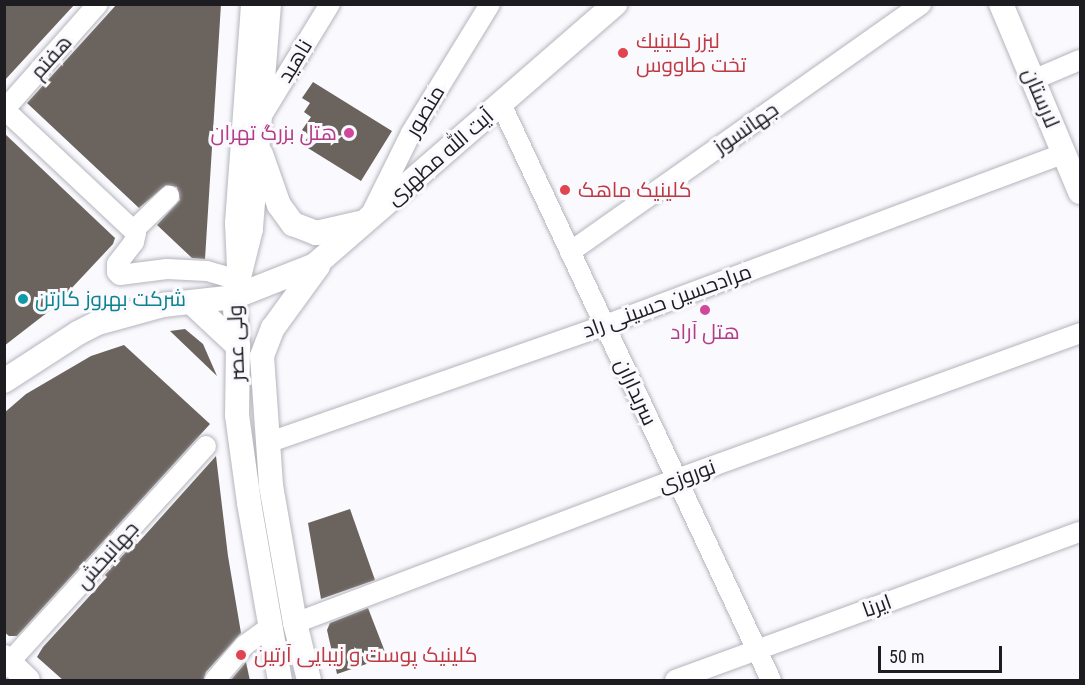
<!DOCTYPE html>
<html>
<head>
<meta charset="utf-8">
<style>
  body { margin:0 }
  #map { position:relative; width:1085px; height:685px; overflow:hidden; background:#fafafe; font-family:"Roboto Condensed",Cairo,sans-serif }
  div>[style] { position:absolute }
  .building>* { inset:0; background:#6b635d }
  .roads { filter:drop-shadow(0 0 2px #b4b4bd) drop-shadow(0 0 2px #b4b4bd) }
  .minor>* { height:20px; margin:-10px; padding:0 10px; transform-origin:10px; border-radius:10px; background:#fff }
  .major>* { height:24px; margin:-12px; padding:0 12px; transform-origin:12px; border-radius:12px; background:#fff }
  .dots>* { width:16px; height:16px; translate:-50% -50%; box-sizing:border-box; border:3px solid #fafafe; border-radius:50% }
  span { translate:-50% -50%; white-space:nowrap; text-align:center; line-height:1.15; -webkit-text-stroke:6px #fafafe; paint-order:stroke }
  .health-label { font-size:21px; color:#be3a42 }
  .left { translate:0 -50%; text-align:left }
  .street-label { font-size:21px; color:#1d1d21 }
  .hotel-label { font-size:21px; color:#b23c85 }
  .right { translate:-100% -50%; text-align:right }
  .culture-label { font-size:21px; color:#0d838f }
  .frame { position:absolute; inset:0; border:6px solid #1d1d21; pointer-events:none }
  .scale { position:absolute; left:878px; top:646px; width:124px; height:27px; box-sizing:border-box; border:3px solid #1d1d21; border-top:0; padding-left:8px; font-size:18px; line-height:21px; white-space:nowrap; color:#1d1d21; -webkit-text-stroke:4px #fafafe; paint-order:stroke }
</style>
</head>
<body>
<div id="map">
  <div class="building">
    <i style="clip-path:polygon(4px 4px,75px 4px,4px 81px)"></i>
    <i style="clip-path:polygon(117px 4px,221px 4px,205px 259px,192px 258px,157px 225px,180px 200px,177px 187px,166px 185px,139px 208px,27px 103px)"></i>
    <i style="clip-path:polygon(313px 82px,392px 131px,361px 181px,303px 145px,309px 135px,302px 130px,311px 117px,304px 112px,310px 103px,302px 98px)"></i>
    <i style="clip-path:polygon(4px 133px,115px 238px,113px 244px,53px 308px,4px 346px)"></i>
    <i style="clip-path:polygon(185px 329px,203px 344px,217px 376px,170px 331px)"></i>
    <i style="clip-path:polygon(124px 345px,210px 424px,17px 636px,9px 636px,4px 632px,4px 413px,26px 394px,91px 356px)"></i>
    <i style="clip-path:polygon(216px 456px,228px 556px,241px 633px,206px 672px,203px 681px,64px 681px,37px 657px,43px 647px,107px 577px,105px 575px,134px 543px,137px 544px)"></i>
    <i style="clip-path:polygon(350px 509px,375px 580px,321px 599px,308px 523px)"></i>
    <i style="clip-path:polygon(368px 608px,387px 657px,337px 674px,327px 630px,330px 623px)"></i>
    <i style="clip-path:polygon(246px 662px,250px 681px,230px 681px)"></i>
  </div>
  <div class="roads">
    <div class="minor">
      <i style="left:1033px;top:80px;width:51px;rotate:-23.1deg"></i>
      <i style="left:501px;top:104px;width:636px;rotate:64.89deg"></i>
      <i style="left:4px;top:109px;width:181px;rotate:43.2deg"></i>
      <i style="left:136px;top:233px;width:9px;rotate:103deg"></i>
      <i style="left:134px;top:242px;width:28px;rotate:128deg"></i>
      <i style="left:117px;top:264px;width:8px;rotate:90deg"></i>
      <i style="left:117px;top:272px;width:4px;rotate:45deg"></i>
      <i style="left:120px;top:275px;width:47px;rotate:-7.3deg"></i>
      <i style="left:167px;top:269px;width:40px;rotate:2.9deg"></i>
      <i style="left:207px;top:271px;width:32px;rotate:16deg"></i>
      <i style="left:5px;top:109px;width:140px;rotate:-48.5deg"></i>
      <i style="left:261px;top:117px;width:132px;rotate:-58.6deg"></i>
      <i style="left:371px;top:214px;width:90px;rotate:-63.7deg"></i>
      <i style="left:411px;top:133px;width:151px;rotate:-58.5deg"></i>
      <i style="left:134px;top:230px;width:49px;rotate:-44.2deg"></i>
      <i style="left:570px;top:252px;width:430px;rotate:-35.2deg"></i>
      <i style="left:237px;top:268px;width:45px;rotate:-92.5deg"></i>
      <i style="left:235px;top:223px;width:220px;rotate:-85.8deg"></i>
      <i style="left:267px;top:443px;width:358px;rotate:-19.2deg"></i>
      <i style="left:605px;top:325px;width:490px;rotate:-20.5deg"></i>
      <i style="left:295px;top:623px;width:408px;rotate:-20.7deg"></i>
      <i style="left:677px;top:479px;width:429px;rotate:-19.9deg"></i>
      <i style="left:4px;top:668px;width:300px;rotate:-47.7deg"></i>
      <i style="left:215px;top:680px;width:46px;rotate:-49.4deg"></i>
      <i style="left:245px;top:645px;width:31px;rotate:-36deg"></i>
      <i style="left:675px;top:680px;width:431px;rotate:-20.1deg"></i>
    </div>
    <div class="major">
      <i style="left:269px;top:4px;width:226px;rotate:94.6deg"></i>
      <i style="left:251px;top:229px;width:70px;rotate:104deg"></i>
      <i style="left:234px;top:297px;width:49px;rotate:85.3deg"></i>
      <i style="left:238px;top:346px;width:69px;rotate:90.8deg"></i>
      <i style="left:237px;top:415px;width:89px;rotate:82.2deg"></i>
      <i style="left:249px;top:503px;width:180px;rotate:80.1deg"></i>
      <i style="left:1001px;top:4px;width:204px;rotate:67.2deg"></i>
      <i style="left:261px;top:154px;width:54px;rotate:70.6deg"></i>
      <i style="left:279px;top:205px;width:24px;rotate:54deg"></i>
      <i style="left:293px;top:224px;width:25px;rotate:21deg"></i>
      <i style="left:316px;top:233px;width:45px;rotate:-12.8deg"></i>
      <i style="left:192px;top:303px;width:63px;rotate:43.1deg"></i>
      <i style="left:4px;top:381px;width:88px;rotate:-33deg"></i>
      <i style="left:78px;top:333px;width:22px;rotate:-27deg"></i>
      <i style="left:98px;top:323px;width:67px;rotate:-15.5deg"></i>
      <i style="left:163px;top:305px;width:71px;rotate:-6.4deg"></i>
      <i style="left:234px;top:297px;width:87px;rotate:-21.6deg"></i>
      <i style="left:315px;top:265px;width:398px;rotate:-41deg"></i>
      <i style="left:4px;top:657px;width:33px;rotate:44deg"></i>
      <i style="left:309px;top:680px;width:59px;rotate:-103.8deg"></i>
      <i style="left:295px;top:623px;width:140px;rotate:-99.9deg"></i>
      <i style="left:271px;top:485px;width:129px;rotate:-94deg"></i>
      <i style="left:262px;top:356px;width:30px;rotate:-69deg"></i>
      <i style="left:273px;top:328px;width:77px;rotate:-54deg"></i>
    </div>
  </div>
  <div class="dots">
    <i style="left:623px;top:53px;background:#e0444e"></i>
    <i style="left:349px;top:133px;background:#d1479c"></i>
    <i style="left:565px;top:190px;background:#e0444e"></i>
    <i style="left:23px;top:299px;background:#0f9aa8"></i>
    <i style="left:705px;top:310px;background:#d1479c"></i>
    <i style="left:241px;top:655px;background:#e0444e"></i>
  </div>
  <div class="health-label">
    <span class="left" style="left:636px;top:53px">ليزر كلينيك<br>تخت طاووس</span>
    <span class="left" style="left:578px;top:190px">کلینیک ماهک</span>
    <span class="left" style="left:254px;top:655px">کلینیک پوست و زیبایی آرتین</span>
  </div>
  <div class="street-label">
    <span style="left:51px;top:57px;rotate:-48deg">هفتم</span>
    <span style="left:295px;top:61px;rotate:-59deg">ناهید</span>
    <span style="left:1041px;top:98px;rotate:67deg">لارستان</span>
    <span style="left:425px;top:111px;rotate:-59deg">منصور</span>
    <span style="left:746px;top:128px;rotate:-35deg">جهانسوز</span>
    <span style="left:440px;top:157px;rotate:-41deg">آیت الله مطهری</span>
    <span style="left:667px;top:301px;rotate:-20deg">مرادحسین حسینی راد</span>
    <span style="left:236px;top:343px;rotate:-92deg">ولی عصر</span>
    <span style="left:636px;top:392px;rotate:65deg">سربداران</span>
    <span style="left:687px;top:476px;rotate:-20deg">نوروزی</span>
    <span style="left:107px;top:555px;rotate:-48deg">جهانبخش</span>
    <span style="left:877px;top:606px;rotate:-20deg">ايرنا</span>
  </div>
  <div class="hotel-label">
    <span class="right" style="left:337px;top:133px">هتل بزرگ تهران</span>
    <span style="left:705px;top:332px">هتل آراد</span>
  </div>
  <div class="culture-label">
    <span class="left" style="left:35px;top:299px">شرکت بهروز کارتن</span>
  </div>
  <div class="frame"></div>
  <div class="scale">50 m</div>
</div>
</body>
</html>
